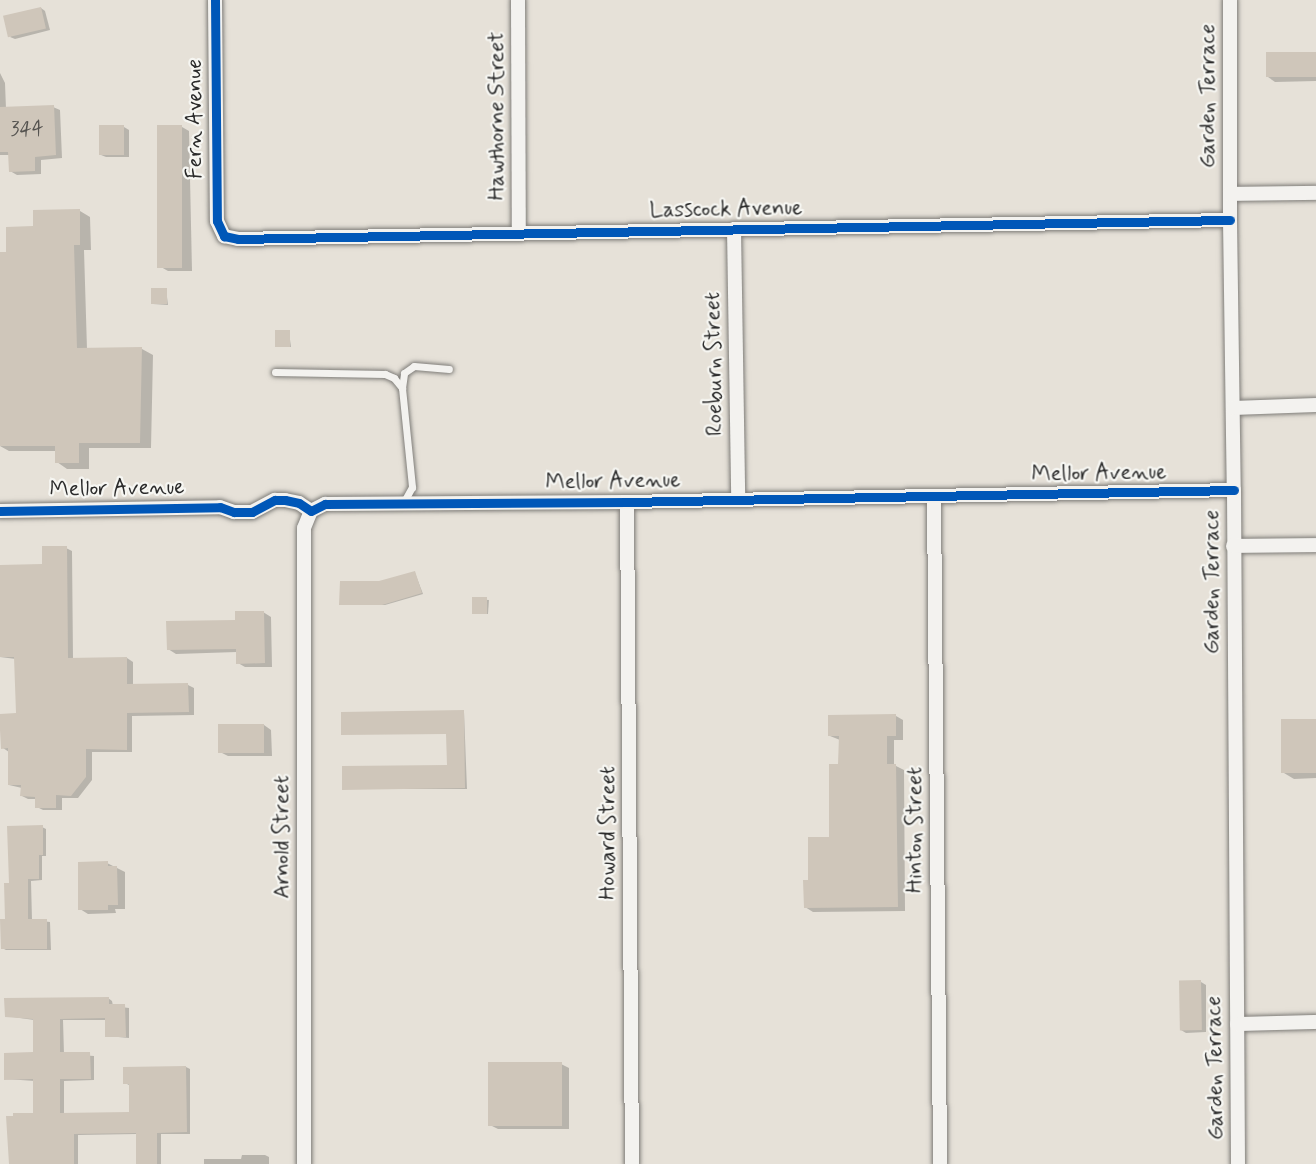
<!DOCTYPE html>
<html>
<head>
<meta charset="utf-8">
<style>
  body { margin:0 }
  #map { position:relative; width:1316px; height:1164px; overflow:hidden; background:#e6e1d8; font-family:Mynerve,sans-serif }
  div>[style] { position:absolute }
  .shadow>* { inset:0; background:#0003; transform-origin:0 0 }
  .building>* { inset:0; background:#cfc6ba; transform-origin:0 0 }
  .roads { filter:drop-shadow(0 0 2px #7f7d79) drop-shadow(0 0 2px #7f7d79) }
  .lane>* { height:7px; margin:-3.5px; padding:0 3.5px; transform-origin:3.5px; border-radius:3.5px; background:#f3f2ef }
  .street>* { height:14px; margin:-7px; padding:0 7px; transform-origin:7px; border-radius:7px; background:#f3f2ef }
  .cycleway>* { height:9px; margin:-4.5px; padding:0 4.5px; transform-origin:4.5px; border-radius:4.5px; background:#0057b8 }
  span { translate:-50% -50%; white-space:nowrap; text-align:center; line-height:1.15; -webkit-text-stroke:4.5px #f6f6f2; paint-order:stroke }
  .number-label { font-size:20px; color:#54524f }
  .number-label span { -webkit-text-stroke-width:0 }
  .street-label { font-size:22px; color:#2b2b2b }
</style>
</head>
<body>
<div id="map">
  <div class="shadow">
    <i style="clip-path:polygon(41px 8px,45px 11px,50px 30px,15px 39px,10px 37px)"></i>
    <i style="clip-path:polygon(1316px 53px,1316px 81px,1275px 82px,1268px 77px)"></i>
    <i style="clip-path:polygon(0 73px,5px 83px,6px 109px,53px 107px,60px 110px,62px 158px,41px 160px,41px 174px,17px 175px,10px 171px,9px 155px,0 155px)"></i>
    <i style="clip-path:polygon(124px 127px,129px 130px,129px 157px,106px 157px,101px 155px)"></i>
    <i style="clip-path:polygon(182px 127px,189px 131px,192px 271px,168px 271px,161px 267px)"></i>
    <i style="clip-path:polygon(80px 211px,90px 217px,91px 250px,84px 250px,87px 349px,142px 349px,153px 355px,151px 448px,89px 448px,89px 469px,67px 469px,57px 462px,57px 451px,9px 451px,0 446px,0 253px,8px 253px,35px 228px)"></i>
    <i style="clip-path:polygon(166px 289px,168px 305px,153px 304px)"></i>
    <i style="clip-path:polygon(289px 332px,291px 347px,276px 346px)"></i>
    <i style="clip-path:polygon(66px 548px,72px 551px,73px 659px,127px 658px,133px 662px,133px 686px,188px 685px,194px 688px,194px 715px,132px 716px,132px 752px,92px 752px,92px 780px,78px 798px,62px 798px,62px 810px,43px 810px,37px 807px,37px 799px,28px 799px,22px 796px,22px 788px,9px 785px,9px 752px,3px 748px,17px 715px,16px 659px,0 657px,0 582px,43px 566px)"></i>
    <i style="clip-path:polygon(415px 573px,423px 594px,385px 605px,341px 605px)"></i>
    <i style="left:474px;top:599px;width:15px;height:14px;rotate:4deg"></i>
    <i style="clip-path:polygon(263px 612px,271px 617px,272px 667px,245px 667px,238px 663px,237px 652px,176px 654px,168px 649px)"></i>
    <i style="clip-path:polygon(464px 712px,467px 789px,343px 789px,448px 766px,448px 734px,343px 734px)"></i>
    <i style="clip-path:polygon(896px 716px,903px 720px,903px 740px,894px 740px,894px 765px,904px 770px,905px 911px,813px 912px,805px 907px,810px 882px,831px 838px,839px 766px,840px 740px,830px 736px)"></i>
    <i style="clip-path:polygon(1316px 721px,1316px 778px,1294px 779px,1284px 773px)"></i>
    <i style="clip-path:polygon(264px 725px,271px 730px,272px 756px,228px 756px,220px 752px)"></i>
    <i style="clip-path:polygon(42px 827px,46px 829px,46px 856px,42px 856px,42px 880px,31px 881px,32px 920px,50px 922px,51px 950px,6px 950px,2px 948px,10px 884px)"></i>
    <i style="clip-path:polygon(107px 863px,125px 872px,125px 909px,115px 909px,116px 913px,88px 914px,80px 909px)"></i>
    <i style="clip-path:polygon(1201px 982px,1206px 985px,1206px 1032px,1186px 1033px,1181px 1030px)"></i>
    <i style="clip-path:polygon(108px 998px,112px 1001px,113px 1006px,129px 1008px,129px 1038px,107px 1036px,107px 1020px,63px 1020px,64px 1054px,94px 1056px,94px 1080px,64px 1081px,64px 1114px,130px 1113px,131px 1086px,125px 1083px,186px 1067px,190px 1069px,190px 1134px,161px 1134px,161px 1164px,138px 1164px,137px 1134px,78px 1135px,78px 1164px,10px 1164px,35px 1114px,35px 1081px,6px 1079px,34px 1053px,34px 1020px,6px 1016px)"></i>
    <i style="clip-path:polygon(561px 1064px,569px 1068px,569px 1129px,498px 1129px,490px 1125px)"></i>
    <i style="clip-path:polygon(242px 1155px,265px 1155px,269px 1157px,269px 1164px,204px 1164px,204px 1159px,241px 1159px)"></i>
  </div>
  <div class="building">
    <i style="left:41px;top:7px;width:22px;height:39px;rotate:77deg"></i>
    <i style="left:1316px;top:52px;width:25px;height:50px;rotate:90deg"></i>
    <i style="clip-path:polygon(54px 105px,56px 155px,35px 157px,35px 171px,9px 172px,8px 152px,0 152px,0 107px)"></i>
    <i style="left:99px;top:125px;width:25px;height:30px"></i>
    <i style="left:157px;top:125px;width:25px;height:143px"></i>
    <i style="clip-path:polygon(80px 209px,80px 245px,74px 245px,77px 348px,142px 347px,140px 443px,79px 443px,79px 463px,55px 463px,55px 446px,0 446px,0 252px,6px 252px,6px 227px,33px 226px,33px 210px)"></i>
    <i style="left:151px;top:288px;width:16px;height:16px"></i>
    <i style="left:275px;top:330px;width:15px;height:17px"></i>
    <i style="clip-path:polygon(42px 546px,67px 546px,68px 658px,127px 657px,127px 684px,188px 683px,189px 712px,127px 713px,127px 750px,86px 749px,86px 777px,71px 796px,56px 795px,56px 808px,35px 808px,35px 797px,20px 796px,21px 785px,8px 785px,8px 748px,1px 749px,0 730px,0 714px,16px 713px,14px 657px,0 657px,0 565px,42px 564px)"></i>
    <i style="clip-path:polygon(415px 571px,422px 593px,382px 605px,339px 605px,340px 581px,379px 581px)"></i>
    <i style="left:472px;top:597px;width:15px;height:17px"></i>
    <i style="clip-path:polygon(235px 611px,264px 611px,265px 663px,236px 664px,236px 649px,167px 650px,166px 621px,235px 620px)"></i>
    <i style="clip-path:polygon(464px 710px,465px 788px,342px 790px,342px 766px,447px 765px,446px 734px,341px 735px,341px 712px)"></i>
    <i style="clip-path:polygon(896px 714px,896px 736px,887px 736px,887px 764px,896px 764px,898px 907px,804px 908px,803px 880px,808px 880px,808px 837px,829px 837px,829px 764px,838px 764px,839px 736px,828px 736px,828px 715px)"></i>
    <i style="left:1316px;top:719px;width:54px;height:35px;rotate:90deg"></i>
    <i style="left:218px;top:724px;width:46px;height:29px"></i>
    <i style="clip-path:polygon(43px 825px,43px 855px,39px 855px,39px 879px,28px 879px,28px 919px,47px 919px,47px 949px,1px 949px,0 919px,5px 919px,4px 883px,9px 883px,7px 826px)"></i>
    <i style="clip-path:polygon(108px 861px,108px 866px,117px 866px,118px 905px,108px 905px,108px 910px,78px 910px,78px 862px)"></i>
    <i style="left:1201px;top:980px;width:50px;height:22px;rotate:89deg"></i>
    <i style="clip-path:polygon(109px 997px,109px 1004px,125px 1004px,126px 1037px,105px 1037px,105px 1018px,60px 1019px,60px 1052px,90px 1052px,91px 1079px,60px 1079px,60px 1113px,129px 1112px,129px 1084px,123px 1084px,123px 1067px,186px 1066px,187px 1132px,157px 1133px,157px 1164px,136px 1164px,136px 1133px,74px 1134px,74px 1164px,9px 1164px,6px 1116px,13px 1116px,13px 1113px,33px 1113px,33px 1079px,4px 1080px,4px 1053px,33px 1052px,33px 1019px,5px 1017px,4px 998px)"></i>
    <i style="left:488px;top:1062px;width:74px;height:64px"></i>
  </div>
  <div class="roads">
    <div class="lane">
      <i style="left:275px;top:372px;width:110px;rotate:1deg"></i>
      <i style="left:385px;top:374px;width:10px;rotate:24deg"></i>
      <i style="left:394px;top:378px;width:13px;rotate:51deg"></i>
      <i style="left:402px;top:388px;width:100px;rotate:84.2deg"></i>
      <i style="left:412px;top:487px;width:18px;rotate:119deg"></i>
      <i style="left:402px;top:388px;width:15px;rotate:-82deg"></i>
      <i style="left:404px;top:373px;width:12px;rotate:-35deg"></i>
      <i style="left:414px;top:366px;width:35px;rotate:5deg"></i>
    </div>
    <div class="street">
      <i style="left:215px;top:0;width:221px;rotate:89.5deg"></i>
      <i style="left:217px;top:221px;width:17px;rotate:65deg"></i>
      <i style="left:224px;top:236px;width:14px;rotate:12deg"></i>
      <i style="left:238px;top:239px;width:992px;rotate:-1.1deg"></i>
      <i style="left:518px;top:0;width:232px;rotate:89.8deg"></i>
      <i style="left:1230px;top:0;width:220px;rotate:90deg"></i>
      <i style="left:1230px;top:220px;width:270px;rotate:89.2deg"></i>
      <i style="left:1234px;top:490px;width:674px;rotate:89.66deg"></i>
      <i style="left:1230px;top:194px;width:86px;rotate:-0.7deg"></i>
      <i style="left:734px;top:229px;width:269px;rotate:89.1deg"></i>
      <i style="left:1233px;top:408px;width:83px;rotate:-2.1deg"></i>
      <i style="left:934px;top:497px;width:667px;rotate:89.48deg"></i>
      <i style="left:627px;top:502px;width:662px;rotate:89.57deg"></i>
      <i style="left:0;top:511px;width:220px;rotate:-1deg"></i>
      <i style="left:220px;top:507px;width:15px;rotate:20deg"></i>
      <i style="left:234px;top:512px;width:18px"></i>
      <i style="left:252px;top:512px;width:26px;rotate:-28deg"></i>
      <i style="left:275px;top:500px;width:10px"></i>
      <i style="left:285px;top:500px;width:14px;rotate:12deg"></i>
      <i style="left:299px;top:503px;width:14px;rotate:34deg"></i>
      <i style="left:311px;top:511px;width:16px;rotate:-27deg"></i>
      <i style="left:325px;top:504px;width:302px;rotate:-0.4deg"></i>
      <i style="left:627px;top:502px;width:607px;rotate:-1.13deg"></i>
      <i style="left:1233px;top:546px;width:83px;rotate:-0.7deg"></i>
      <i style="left:1237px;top:1024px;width:79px;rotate:-1.5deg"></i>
      <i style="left:304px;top:1164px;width:636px;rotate:-90deg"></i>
      <i style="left:304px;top:528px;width:18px;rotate:-68deg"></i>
    </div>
  </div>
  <div class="cycleway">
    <i style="left:215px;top:0;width:221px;rotate:89.5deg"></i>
    <i style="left:217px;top:221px;width:17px;rotate:65deg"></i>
    <i style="left:224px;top:236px;width:14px;rotate:12deg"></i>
    <i style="left:238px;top:239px;width:992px;rotate:-1.1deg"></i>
    <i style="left:0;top:511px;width:220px;rotate:-1deg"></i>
    <i style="left:220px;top:507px;width:15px;rotate:20deg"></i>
    <i style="left:234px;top:512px;width:18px"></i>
    <i style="left:252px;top:512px;width:26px;rotate:-28deg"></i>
    <i style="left:275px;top:500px;width:10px"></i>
    <i style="left:285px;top:500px;width:14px;rotate:12deg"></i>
    <i style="left:299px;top:503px;width:14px;rotate:34deg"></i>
    <i style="left:311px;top:511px;width:16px;rotate:-27deg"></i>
    <i style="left:325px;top:504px;width:302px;rotate:-0.4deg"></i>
    <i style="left:627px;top:502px;width:607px;rotate:-1.13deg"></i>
  </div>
  <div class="number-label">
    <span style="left:27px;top:129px">344</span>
  </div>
  <div class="street-label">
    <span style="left:1209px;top:96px;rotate:-90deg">Garden Terrace</span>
    <span style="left:498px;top:116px;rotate:-90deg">Hawthorne Street</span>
    <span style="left:196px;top:119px;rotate:-90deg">Fern Avenue</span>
    <span style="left:726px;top:210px;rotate:-1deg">Lasscock Avenue</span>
    <span style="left:715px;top:364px;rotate:-91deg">Roeburn Street</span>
    <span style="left:1099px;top:474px;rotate:-1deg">Mellor Avenue</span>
    <span style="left:613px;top:482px;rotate:-1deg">Mellor Avenue</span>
    <span style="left:117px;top:489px;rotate:-1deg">Mellor Avenue</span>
    <span style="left:1213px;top:582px;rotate:-90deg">Garden Terrace</span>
    <span style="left:916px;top:830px;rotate:-90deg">Hinton Street</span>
    <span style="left:609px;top:833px;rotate:-90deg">Howard Street</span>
    <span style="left:283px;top:837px;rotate:-90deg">Arnold Street</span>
    <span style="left:1216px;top:1068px;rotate:-91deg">Garden Terrace</span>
  </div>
</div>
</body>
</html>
